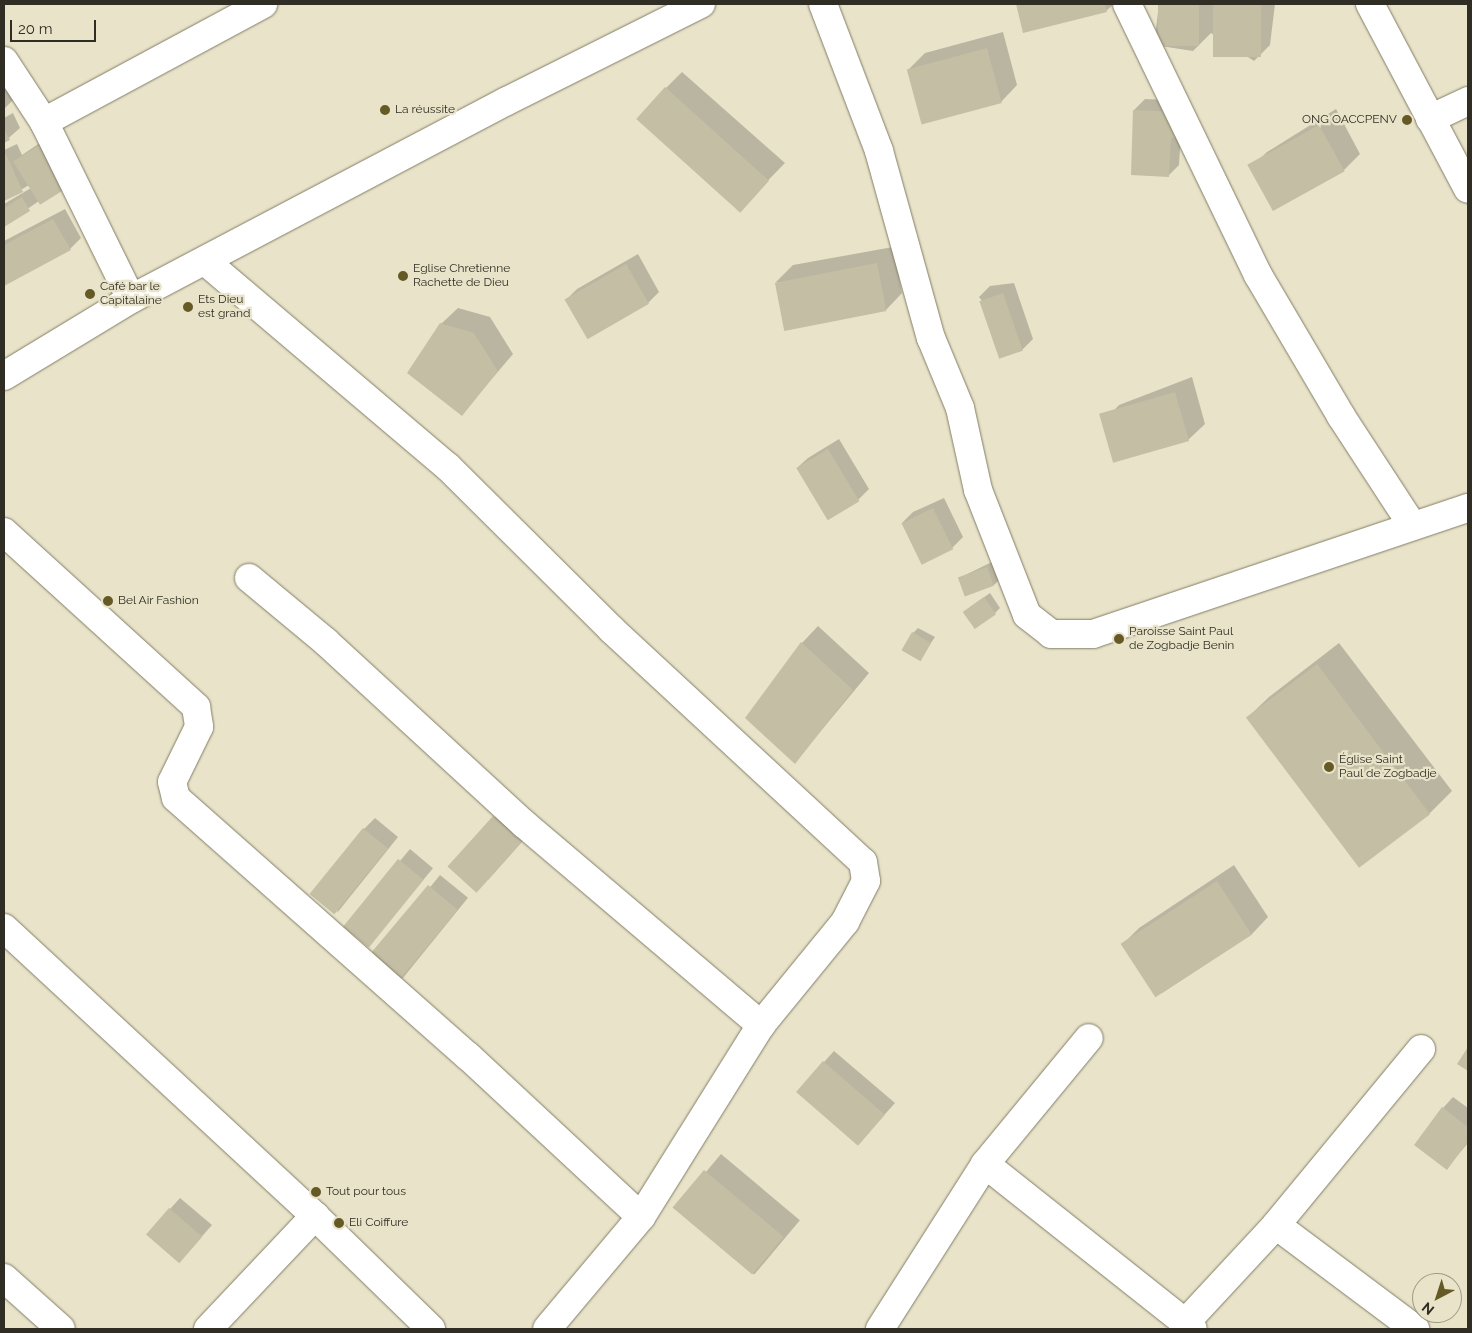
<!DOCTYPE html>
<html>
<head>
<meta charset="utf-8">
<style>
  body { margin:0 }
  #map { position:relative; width:1472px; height:1333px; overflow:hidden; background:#e8e3c9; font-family:Raleway,sans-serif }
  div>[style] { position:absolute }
  .shadow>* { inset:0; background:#0003; transform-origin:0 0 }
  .building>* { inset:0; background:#c3bea4; transform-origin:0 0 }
  .roads { filter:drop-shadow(0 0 1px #827d66) drop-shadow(0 0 1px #827d66) }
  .minor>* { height:28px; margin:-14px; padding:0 14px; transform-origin:14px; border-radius:14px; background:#fff }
  .dots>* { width:14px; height:14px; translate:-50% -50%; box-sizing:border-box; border:2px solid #e8e3c9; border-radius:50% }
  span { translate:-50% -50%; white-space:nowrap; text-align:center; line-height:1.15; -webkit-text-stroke:4.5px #e8e3c9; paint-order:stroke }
  .poi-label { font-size:12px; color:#302e24 }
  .left { translate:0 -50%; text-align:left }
  .right { translate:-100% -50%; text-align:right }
  .frame { position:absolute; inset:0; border:5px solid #302e24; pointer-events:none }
  .north { position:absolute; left:1412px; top:1273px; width:50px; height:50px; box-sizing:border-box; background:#e8e3c9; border:1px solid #9e9b87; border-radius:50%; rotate:220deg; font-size:14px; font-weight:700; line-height:20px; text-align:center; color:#302e24 }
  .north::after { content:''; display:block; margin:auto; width:18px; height:22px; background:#655926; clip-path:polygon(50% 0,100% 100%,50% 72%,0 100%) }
  .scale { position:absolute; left:10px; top:20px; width:86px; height:22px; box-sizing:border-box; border:2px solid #302e24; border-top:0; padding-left:6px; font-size:15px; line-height:18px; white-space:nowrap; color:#302e24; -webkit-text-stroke:4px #e8e3c9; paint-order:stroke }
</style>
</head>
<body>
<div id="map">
  <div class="shadow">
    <i style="clip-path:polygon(1017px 4px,1114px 4px,1106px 11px,1024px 31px)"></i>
    <i style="clip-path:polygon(1159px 4px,1275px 4px,1270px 45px,1254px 61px,1211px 33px,1193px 51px,1154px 45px)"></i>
    <i style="clip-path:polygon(1003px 32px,1017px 85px,1001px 102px,909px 69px,925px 53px)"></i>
    <i style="clip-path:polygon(682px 72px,785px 163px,738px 211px,666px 88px)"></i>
    <i style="clip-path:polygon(4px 78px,16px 97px,4px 109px)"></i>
    <i style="clip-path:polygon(1145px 99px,1188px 101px,1181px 132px,1179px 165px,1168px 176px,1134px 110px)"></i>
    <i style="clip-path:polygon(1336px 109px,1360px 154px,1344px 170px,1250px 168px,1267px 152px)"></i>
    <i style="clip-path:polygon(13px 113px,20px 128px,4px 142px,4px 118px)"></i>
    <i style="clip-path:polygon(53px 134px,39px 201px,4px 225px,4px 204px,31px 188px,29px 185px,4px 200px,4px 150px,17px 144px,22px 155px)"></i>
    <i style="clip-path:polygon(65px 209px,81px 238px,70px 249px,4px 285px,4px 241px)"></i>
    <i style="clip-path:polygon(893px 247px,902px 293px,886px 310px,776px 282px,793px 265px)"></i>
    <i style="clip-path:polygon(638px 254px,659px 292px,648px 303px,566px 300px,577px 289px)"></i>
    <i style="clip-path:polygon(1014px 283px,1033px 339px,1022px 350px,979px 297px,990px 286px)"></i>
    <i style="clip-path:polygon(458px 308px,490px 317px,513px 354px,462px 414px,441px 324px)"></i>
    <i style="clip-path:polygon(1192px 377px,1205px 424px,1188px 440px,1103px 422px,1119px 405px)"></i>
    <i style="clip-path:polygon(839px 439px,869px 489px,858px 500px,797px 468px,808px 458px)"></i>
    <i style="clip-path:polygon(944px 498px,963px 537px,952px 548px,902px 523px,913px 512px)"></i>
    <i style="clip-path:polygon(992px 562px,999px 580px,994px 585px,959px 578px)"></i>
    <i style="clip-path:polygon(990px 593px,1000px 608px,995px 613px,970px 607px)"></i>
    <i style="clip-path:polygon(818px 626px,869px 673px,795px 762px,802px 643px)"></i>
    <i style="clip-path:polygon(918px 628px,935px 637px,920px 659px,913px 633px)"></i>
    <i style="clip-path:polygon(1339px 643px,1452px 791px,1430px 813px,1360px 866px,1247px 718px,1269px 697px)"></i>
    <i style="clip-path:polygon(505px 806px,532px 830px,488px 880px,449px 866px)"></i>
    <i style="clip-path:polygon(375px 818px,398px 837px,337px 913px,364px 829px)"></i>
    <i style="left:410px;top:849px;width:30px;height:102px;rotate:40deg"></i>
    <i style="clip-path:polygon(1234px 865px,1268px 917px,1252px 934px,1162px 993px,1123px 944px,1139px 928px)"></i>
    <i style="left:440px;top:875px;width:36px;height:104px;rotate:39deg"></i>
    <i style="clip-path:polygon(834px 1051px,895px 1103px,868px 1133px,797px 1092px)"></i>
    <i style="clip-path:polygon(1453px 1097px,1468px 1108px,1468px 1143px,1447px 1168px,1443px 1108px)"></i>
    <i style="left:721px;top:1154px;width:103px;height:71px;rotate:40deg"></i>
    <i style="clip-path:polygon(180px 1198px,212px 1225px,189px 1251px,170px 1209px)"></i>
  </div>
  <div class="building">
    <i style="clip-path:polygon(1016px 4px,1105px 4px,1107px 12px,1023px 33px)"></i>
    <i style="left:1158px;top:4px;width:41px;height:42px"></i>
    <i style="left:1213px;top:4px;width:48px;height:53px"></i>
    <i style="left:987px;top:48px;width:57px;height:83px;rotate:75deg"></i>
    <i style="left:665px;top:87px;width:140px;height:43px;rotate:42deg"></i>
    <i style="clip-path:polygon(1133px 110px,1177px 112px,1176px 138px,1171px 138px,1169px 177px,1131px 175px)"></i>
    <i style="left:1319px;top:125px;width:53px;height:82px;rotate:61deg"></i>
    <i style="clip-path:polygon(4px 128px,10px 140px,4px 143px)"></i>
    <i style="left:41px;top:144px;width:51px;height:33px;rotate:58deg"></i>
    <i style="clip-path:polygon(6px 154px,23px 192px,4px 201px,4px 155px)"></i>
    <i style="clip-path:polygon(22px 197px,30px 211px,4px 227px,4px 208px)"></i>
    <i style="clip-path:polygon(53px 219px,71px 250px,4px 286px,4px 245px)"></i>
    <i style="left:877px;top:263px;width:49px;height:104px;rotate:79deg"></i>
    <i style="left:626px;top:264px;width:46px;height:71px;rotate:60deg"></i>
    <i style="left:1003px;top:293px;width:61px;height:25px;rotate:71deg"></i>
    <i style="clip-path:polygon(440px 323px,474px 333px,498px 371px,462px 416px,407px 373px)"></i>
    <i style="left:1175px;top:392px;width:51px;height:79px;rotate:74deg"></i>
    <i style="left:828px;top:449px;width:61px;height:37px;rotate:59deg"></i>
    <i style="left:933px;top:508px;width:46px;height:35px;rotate:64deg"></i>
    <i style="left:987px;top:567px;width:20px;height:31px;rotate:70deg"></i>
    <i style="left:984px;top:597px;width:21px;height:26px;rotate:55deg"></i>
    <i style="left:912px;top:632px;width:22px;height:21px;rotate:30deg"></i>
    <i style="clip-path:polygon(801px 642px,853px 690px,795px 764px,745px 718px)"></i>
    <i style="left:1317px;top:664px;width:188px;height:89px;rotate:53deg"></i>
    <i style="left:493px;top:816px;width:39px;height:68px;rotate:42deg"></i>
    <i style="left:363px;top:828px;width:32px;height:85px;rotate:39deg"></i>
    <i style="left:398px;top:859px;width:33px;height:87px;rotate:39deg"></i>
    <i style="left:1217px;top:881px;width:64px;height:115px;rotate:57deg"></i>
    <i style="left:428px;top:885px;width:39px;height:91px;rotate:40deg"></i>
    <i style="clip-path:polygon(1468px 1047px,1468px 1071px,1457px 1064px)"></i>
    <i style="left:823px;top:1061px;width:82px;height:41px;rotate:41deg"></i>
    <i style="clip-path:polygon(1442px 1107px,1468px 1127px,1468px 1141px,1447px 1170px,1414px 1145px)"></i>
    <i style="left:704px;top:1170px;width:104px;height:49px;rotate:40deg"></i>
    <i style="left:169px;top:1208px;width:44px;height:35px;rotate:41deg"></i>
  </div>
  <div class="roads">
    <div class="minor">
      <i style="left:823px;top:4px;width:157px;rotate:69.1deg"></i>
      <i style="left:879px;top:151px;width:194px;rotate:74.5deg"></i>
      <i style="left:931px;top:338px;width:76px;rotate:67.5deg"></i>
      <i style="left:960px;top:408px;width:84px;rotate:77.6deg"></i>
      <i style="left:978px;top:490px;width:134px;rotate:68.6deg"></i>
      <i style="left:1027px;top:615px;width:31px;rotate:38deg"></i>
      <i style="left:1051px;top:634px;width:42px"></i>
      <i style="left:1093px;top:634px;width:396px;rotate:-18.6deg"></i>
      <i style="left:1127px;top:4px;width:301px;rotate:64.2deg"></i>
      <i style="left:1258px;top:275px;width:164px;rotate:59.5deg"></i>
      <i style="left:1341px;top:416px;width:130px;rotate:56.9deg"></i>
      <i style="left:1370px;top:4px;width:209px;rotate:62.1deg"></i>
      <i style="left:4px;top:61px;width:73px;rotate:56.7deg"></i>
      <i style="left:44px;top:122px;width:197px;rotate:63.8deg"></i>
      <i style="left:1430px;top:119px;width:42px;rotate:-25.3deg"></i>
      <i style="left:44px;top:122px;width:249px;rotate:-28.3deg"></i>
      <i style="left:205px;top:261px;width:319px;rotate:40.3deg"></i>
      <i style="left:448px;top:467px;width:230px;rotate:44.8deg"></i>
      <i style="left:611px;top:629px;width:343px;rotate:42.8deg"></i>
      <i style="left:863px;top:862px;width:19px;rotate:81deg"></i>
      <i style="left:866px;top:881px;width:46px;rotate:117.1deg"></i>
      <i style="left:845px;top:922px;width:133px;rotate:129.2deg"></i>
      <i style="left:761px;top:1025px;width:226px;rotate:122deg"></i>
      <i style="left:641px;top:1217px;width:146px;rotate:130deg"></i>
      <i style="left:4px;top:376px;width:149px;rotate:-31.2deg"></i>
      <i style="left:131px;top:299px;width:425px;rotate:-27.8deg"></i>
      <i style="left:507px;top:101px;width:217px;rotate:-26.6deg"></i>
      <i style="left:4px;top:532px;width:260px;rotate:42.3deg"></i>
      <i style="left:196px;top:707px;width:20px;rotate:81deg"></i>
      <i style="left:199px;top:727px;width:61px;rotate:116.1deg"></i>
      <i style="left:172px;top:782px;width:16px;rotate:76deg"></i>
      <i style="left:176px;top:798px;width:390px;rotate:41.5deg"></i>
      <i style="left:468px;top:1056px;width:236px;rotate:42.9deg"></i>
      <i style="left:249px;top:578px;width:100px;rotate:39.7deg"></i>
      <i style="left:326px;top:642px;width:269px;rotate:42.6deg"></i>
      <i style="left:524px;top:824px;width:311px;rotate:40.3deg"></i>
      <i style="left:4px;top:928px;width:424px;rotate:42.8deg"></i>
      <i style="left:315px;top:1216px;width:162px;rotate:44.2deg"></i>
      <i style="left:985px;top:1164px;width:265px;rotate:38.4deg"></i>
      <i style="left:1276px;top:1225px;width:174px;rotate:36.8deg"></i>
      <i style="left:4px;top:1278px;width:76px;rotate:41.8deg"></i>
      <i style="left:1186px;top:1322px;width:132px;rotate:-47.1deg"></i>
      <i style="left:1276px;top:1225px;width:228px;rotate:-50.5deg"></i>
      <i style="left:208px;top:1329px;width:156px;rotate:-46.6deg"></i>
      <i style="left:880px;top:1329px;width:196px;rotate:-57.5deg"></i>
      <i style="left:985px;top:1164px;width:163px;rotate:-50.5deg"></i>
    </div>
  </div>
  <div class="dots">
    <i style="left:385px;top:110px;background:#655926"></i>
    <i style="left:1407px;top:120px;background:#655926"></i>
    <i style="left:403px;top:276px;background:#655926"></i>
    <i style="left:90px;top:294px;background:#655926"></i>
    <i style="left:188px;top:307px;background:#655926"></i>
    <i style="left:108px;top:601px;background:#655926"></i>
    <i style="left:1119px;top:639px;background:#655926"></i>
    <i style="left:1329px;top:767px;background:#655926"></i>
    <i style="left:316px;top:1192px;background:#655926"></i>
    <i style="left:339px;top:1223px;background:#655926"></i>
  </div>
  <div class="poi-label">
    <span class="left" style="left:395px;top:110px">La réussite</span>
    <span class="right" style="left:1397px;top:120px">ONG OACCPENV</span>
    <span class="left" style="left:413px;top:276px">Eglise Chretienne<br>Rachette de Dieu</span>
    <span class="left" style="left:100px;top:294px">Café bar le<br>Capitalaine</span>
    <span class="left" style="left:198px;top:307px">Ets Dieu<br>est grand</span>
    <span class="left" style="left:118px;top:601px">Bel Air Fashion</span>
    <span class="left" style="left:1129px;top:639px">Paroisse Saint Paul<br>de Zogbadje Benin</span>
    <span class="left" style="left:1339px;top:767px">Église Saint<br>Paul de Zogbadje</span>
    <span class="left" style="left:326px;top:1192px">Tout pour tous</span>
    <span class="left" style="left:349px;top:1223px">Eli Coiffure</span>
  </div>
  <div class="frame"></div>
  <div class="north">N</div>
  <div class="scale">20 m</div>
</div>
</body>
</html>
